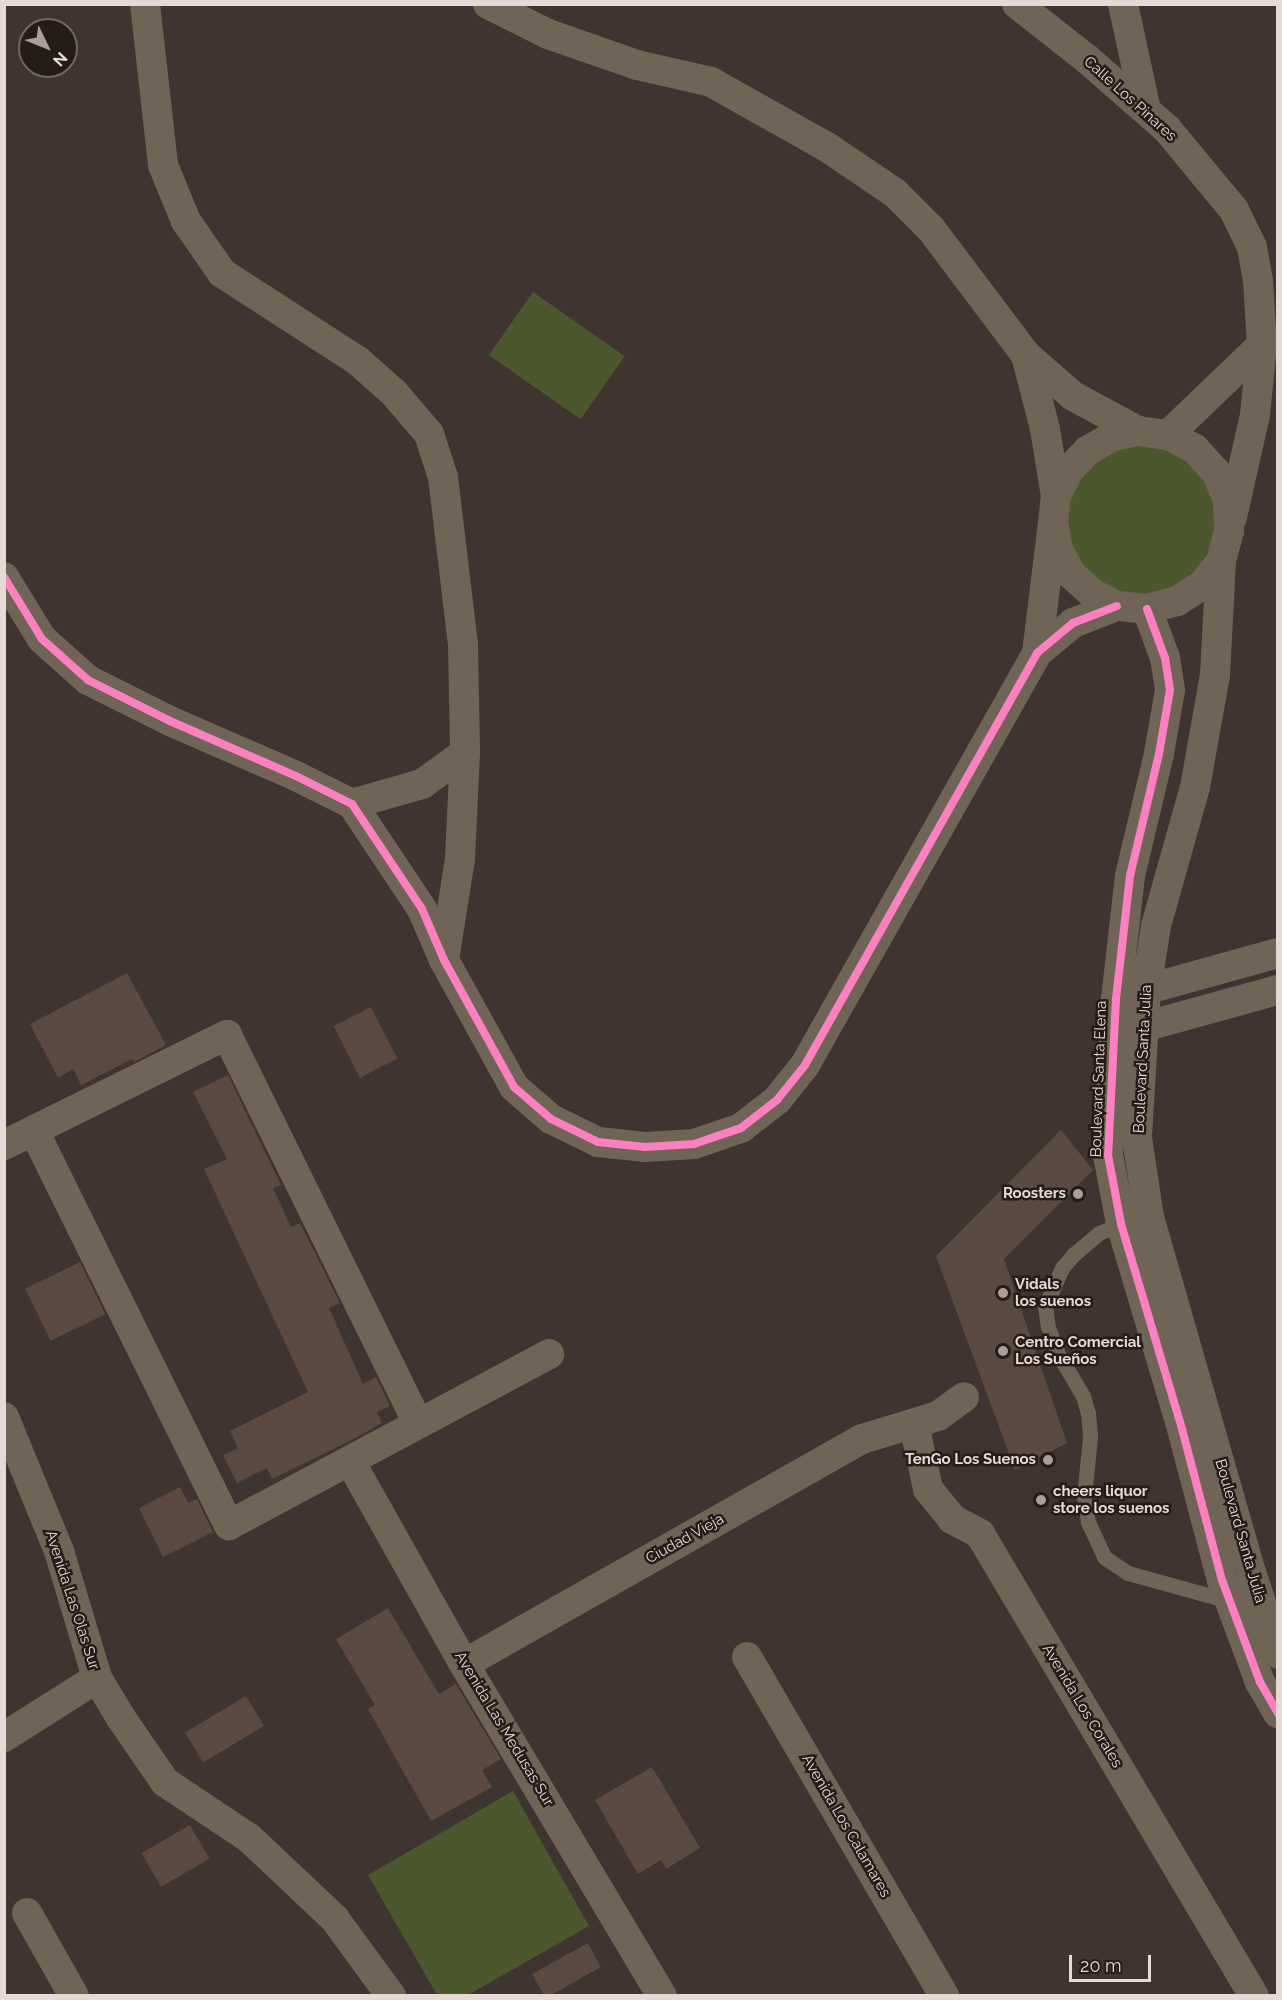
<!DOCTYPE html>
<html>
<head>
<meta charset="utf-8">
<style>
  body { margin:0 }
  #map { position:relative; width:1282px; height:2000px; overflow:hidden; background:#3f342f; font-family:Raleway,sans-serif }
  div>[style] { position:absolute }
  .green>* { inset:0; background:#4c572d; transform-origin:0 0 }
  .round { border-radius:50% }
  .building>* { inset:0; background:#5a4a42; transform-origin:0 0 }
  .service>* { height:15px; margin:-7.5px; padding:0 7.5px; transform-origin:7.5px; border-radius:7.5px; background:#6f6456 }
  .minor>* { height:30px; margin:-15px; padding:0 15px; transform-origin:15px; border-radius:15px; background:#6f6456 }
  .cycleway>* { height:8px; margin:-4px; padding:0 4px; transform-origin:4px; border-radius:4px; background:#ff80c0 }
  .dots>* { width:16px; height:16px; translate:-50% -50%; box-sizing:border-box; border:3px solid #251b17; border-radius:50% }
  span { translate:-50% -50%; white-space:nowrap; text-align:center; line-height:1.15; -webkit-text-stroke:5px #251b17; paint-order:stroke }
  .street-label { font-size:15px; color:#e7d9d4 }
  .poi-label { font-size:15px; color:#e7d9d4; font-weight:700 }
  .right { translate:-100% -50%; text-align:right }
  .left { translate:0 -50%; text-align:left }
  .frame { position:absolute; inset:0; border:6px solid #e7d9d4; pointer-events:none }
  .north { position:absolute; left:18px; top:18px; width:60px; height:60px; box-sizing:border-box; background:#251b17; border:2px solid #736763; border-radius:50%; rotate:133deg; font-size:16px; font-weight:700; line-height:24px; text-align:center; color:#e7d9d4 }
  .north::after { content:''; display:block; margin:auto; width:21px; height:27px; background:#ac9f9a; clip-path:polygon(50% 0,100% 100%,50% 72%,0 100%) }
  .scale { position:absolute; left:1069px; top:1955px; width:82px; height:27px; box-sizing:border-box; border:3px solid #e7d9d4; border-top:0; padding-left:8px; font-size:18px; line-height:21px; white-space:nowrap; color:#e7d9d4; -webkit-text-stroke:4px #251b17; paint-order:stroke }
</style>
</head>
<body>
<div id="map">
  <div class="green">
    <i style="left:533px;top:292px;width:112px;height:77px;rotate:35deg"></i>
    <i class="round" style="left:1067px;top:446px;width:148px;height:148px"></i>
    <i style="clip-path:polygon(513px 1791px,589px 1926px,468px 1995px,437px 1995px,368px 1875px)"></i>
  </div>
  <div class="building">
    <i style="clip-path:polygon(127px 973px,166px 1045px,134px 1062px,132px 1059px,81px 1085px,73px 1069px,58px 1078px,30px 1024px)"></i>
    <i style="left:371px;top:1007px;width:58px;height:42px;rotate:63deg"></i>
    <i style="clip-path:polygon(228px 1075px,281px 1185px,273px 1188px,291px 1227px,300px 1223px,340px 1303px,329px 1308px,363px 1384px,376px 1377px,390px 1406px,377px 1412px,382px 1423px,352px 1440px,272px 1479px,267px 1468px,237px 1483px,223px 1455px,238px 1448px,230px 1431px,308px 1392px,204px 1169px,227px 1159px,193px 1092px)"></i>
    <i style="clip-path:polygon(1061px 1130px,1093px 1170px,1004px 1259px,1067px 1443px,1015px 1470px,936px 1256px)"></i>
    <i style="left:80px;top:1262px;width:58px;height:61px;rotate:64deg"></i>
    <i style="clip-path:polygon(180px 1487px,188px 1503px,197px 1499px,213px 1532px,163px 1557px,139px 1508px)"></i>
    <i style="clip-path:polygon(388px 1608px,439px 1694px,456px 1684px,501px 1759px,482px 1770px,492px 1787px,431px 1821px,368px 1709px,375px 1705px,336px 1639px)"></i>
    <i style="left:246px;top:1696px;width:35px;height:71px;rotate:59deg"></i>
    <i style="clip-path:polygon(652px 1767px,700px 1848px,666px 1869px,661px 1860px,638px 1874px,595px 1800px)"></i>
    <i style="left:190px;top:1825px;width:39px;height:56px;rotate:60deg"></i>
    <i style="clip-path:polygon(588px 1943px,601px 1967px,551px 1995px,544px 1995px,532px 1974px)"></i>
  </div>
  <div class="service">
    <i style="left:1126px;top:1222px;width:29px;rotate:158deg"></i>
    <i style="left:1099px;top:1233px;width:33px;rotate:140deg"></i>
    <i style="left:1074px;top:1254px;width:18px;rotate:131deg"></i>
    <i style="left:1062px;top:1268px;width:42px;rotate:114.1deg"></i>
    <i style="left:1045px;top:1306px;width:21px;rotate:82deg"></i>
    <i style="left:1048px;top:1327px;width:27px;rotate:70deg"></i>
    <i style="left:1057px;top:1352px;width:51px;rotate:59.4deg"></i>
    <i style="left:1083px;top:1396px;width:18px;rotate:74deg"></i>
    <i style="left:1088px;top:1413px;width:24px;rotate:85deg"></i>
    <i style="left:1090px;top:1437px;width:60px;rotate:95.7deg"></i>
    <i style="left:1084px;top:1497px;width:25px;rotate:81deg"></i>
    <i style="left:1088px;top:1522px;width:38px;rotate:65deg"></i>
    <i style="left:1104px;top:1557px;width:29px;rotate:34deg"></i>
    <i style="left:1128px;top:1573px;width:106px;rotate:15.4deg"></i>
  </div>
  <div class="minor">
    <i style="left:145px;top:4px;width:162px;rotate:83.6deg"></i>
    <i style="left:163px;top:165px;width:61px;rotate:67.7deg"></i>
    <i style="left:186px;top:221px;width:63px;rotate:55.3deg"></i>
    <i style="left:222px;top:273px;width:162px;rotate:32.9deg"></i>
    <i style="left:358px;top:361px;width:48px;rotate:41.6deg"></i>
    <i style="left:394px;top:393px;width:54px;rotate:49.5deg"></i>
    <i style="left:429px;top:434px;width:45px;rotate:72deg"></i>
    <i style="left:443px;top:477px;width:168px;rotate:83.2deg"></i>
    <i style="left:463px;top:644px;width:109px;rotate:88.9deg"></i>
    <i style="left:465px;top:753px;width:53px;rotate:144.2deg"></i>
    <i style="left:422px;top:784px;width:73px;rotate:164.1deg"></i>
    <i style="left:488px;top:4px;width:67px;rotate:26.6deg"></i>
    <i style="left:548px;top:34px;width:94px;rotate:19.2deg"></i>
    <i style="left:637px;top:65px;width:76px;rotate:12.9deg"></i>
    <i style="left:711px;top:82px;width:133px;rotate:29.3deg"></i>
    <i style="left:827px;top:147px;width:82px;rotate:34.1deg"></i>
    <i style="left:895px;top:193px;width:51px;rotate:45deg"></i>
    <i style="left:931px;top:229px;width:158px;rotate:53deg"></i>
    <i style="left:1026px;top:355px;width:62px;rotate:41.1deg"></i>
    <i style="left:1073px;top:396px;width:74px;rotate:28.3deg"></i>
    <i style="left:1017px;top:4px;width:89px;rotate:38.2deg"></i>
    <i style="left:1087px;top:59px;width:106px;rotate:41.2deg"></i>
    <i style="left:1167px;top:129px;width:105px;rotate:50.4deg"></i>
    <i style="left:1234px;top:210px;width:41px;rotate:64.1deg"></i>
    <i style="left:1252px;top:247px;width:34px;rotate:80deg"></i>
    <i style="left:1258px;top:280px;width:65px;rotate:86.5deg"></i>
    <i style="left:1262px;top:345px;width:70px;rotate:95.7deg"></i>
    <i style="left:1255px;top:415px;width:105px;rotate:102.7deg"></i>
    <i style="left:1123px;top:4px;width:108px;rotate:77.8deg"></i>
    <i style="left:1026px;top:355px;width:76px;rotate:75.6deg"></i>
    <i style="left:1045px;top:429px;width:68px;rotate:80.7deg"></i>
    <i style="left:1168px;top:435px;width:130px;rotate:-43.8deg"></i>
    <i style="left:1221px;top:561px;width:114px;rotate:93deg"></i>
    <i style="left:1215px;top:675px;width:114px;rotate:100.1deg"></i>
    <i style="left:1195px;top:787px;width:144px;rotate:105.7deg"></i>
    <i style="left:1156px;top:926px;width:64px;rotate:99deg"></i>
    <i style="left:1146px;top:989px;width:149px;rotate:93.5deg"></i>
    <i style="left:1137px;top:1138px;width:80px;rotate:81.4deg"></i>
    <i style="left:1149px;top:1217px;width:369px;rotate:74deg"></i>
    <i style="left:1251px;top:1572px;width:86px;rotate:71.8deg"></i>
    <i style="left:4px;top:577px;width:73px;rotate:58.5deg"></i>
    <i style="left:42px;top:639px;width:62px;rotate:41.7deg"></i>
    <i style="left:88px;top:680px;width:92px;rotate:26.6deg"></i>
    <i style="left:170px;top:721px;width:137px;rotate:23.6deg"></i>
    <i style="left:296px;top:776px;width:63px;rotate:26.6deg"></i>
    <i style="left:352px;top:804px;width:126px;rotate:56.3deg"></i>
    <i style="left:422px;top:909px;width:56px;rotate:66.7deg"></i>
    <i style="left:444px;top:960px;width:145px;rotate:61.1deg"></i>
    <i style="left:514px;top:1087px;width:49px;rotate:40.9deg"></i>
    <i style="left:551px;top:1119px;width:52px;rotate:26.1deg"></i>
    <i style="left:598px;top:1142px;width:47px;rotate:6.1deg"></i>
    <i style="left:645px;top:1147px;width:49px;rotate:-3.5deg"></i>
    <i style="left:694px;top:1144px;width:50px;rotate:-18.8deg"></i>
    <i style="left:741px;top:1128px;width:46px;rotate:-37.9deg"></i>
    <i style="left:777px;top:1100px;width:45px;rotate:-51.3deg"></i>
    <i style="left:805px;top:1065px;width:473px;rotate:-60.6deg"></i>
    <i style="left:1037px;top:653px;width:47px;rotate:-39.8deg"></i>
    <i style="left:1073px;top:623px;width:47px;rotate:-21.1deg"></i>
    <i style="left:1147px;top:609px;width:52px;rotate:69.8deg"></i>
    <i style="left:1165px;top:658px;width:32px;rotate:81deg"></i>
    <i style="left:1170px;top:690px;width:65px;rotate:99.8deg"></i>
    <i style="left:1159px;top:754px;width:125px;rotate:103.4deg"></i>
    <i style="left:1130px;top:876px;width:124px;rotate:96.5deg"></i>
    <i style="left:1116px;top:999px;width:156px;rotate:92.9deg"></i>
    <i style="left:1108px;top:1155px;width:70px;rotate:79.3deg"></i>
    <i style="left:1121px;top:1224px;width:214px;rotate:73.4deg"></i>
    <i style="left:1182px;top:1429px;width:156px;rotate:75.2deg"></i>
    <i style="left:1222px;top:1580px;width:109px;rotate:69.6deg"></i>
    <i style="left:1260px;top:1682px;width:36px;rotate:60deg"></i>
    <i style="left:1037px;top:653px;width:131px;rotate:-83deg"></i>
    <i style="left:1053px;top:523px;width:27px;rotate:-84deg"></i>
    <i style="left:1056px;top:496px;width:28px;rotate:-64deg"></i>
    <i style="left:1068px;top:471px;width:28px;rotate:-46deg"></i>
    <i style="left:1087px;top:451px;width:28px;rotate:-30deg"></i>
    <i style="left:1111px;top:437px;width:28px;rotate:-13deg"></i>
    <i style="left:1138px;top:431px;width:30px;rotate:8deg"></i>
    <i style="left:1168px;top:435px;width:30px;rotate:27deg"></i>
    <i style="left:1195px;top:449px;width:31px;rotate:48deg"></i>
    <i style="left:1216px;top:472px;width:30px;rotate:67deg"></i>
    <i style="left:1228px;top:500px;width:31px;rotate:88deg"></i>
    <i style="left:1229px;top:531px;width:31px;rotate:105deg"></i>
    <i style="left:1221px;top:561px;width:31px;rotate:128deg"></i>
    <i style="left:1202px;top:585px;width:30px;rotate:147deg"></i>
    <i style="left:1177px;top:601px;width:31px;rotate:165deg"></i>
    <i style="left:1147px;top:609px;width:30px;rotate:-174deg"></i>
    <i style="left:1117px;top:606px;width:28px;rotate:-153deg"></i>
    <i style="left:1092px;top:593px;width:28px;rotate:-138deg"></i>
    <i style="left:1071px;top:574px;width:27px;rotate:-118deg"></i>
    <i style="left:1058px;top:550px;width:27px;rotate:-100deg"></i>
    <i style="left:444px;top:960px;width:102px;rotate:-81deg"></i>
    <i style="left:460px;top:859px;width:106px;rotate:-87.3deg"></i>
    <i style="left:1130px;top:994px;width:154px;rotate:-15.5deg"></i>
    <i style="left:1125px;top:1032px;width:159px;rotate:-15.4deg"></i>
    <i style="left:34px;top:1131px;width:440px;rotate:63.7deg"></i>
    <i style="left:229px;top:1525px;width:363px;rotate:-28.1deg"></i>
    <i style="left:4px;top:1145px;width:249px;rotate:-26.3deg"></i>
    <i style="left:227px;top:1035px;width:433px;rotate:63.8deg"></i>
    <i style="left:4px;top:1417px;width:145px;rotate:67.7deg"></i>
    <i style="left:59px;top:1551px;width:133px;rotate:73.3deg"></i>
    <i style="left:97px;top:1678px;width:47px;rotate:59deg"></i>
    <i style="left:121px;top:1718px;width:78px;rotate:55.5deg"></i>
    <i style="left:165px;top:1782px;width:101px;rotate:33.7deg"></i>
    <i style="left:249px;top:1838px;width:117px;rotate:43.3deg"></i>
    <i style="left:334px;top:1918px;width:97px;rotate:53.8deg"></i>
    <i style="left:910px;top:1425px;width:15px;rotate:62deg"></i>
    <i style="left:917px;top:1438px;width:52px;rotate:77.8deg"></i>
    <i style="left:928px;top:1489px;width:38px;rotate:51deg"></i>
    <i style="left:952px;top:1519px;width:32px;rotate:28deg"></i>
    <i style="left:980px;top:1534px;width:537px;rotate:59.33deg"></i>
    <i style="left:350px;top:1461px;width:233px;rotate:60.7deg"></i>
    <i style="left:464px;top:1664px;width:387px;rotate:59.2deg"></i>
    <i style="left:747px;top:1657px;width:392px;rotate:59.8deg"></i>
    <i style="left:464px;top:1664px;width:457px;rotate:-29.5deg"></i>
    <i style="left:862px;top:1439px;width:79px;rotate:-16.8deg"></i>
    <i style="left:938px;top:1416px;width:32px;rotate:-36deg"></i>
    <i style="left:4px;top:1737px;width:110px;rotate:-32.4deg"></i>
    <i style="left:27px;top:1913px;width:95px;rotate:60.5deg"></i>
  </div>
  <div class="cycleway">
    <i style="left:4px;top:577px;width:73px;rotate:58.5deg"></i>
    <i style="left:42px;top:639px;width:62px;rotate:41.7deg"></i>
    <i style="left:88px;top:680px;width:92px;rotate:26.6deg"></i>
    <i style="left:170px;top:721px;width:137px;rotate:23.6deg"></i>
    <i style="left:296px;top:776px;width:63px;rotate:26.6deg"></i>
    <i style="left:352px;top:804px;width:126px;rotate:56.3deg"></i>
    <i style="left:422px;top:909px;width:56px;rotate:66.7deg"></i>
    <i style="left:444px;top:960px;width:145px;rotate:61.1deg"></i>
    <i style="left:514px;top:1087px;width:49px;rotate:40.9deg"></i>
    <i style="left:551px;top:1119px;width:52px;rotate:26.1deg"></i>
    <i style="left:598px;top:1142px;width:47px;rotate:6.1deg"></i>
    <i style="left:645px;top:1147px;width:49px;rotate:-3.5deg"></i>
    <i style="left:694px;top:1144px;width:50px;rotate:-18.8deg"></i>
    <i style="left:741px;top:1128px;width:46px;rotate:-37.9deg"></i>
    <i style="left:777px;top:1100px;width:45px;rotate:-51.3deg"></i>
    <i style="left:805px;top:1065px;width:473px;rotate:-60.6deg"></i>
    <i style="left:1037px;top:653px;width:47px;rotate:-39.8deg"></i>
    <i style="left:1073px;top:623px;width:47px;rotate:-21.1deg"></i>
    <i style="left:1147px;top:609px;width:52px;rotate:69.8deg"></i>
    <i style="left:1165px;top:658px;width:32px;rotate:81deg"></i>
    <i style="left:1170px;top:690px;width:65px;rotate:99.8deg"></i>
    <i style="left:1159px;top:754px;width:125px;rotate:103.4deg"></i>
    <i style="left:1130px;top:876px;width:124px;rotate:96.5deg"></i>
    <i style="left:1116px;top:999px;width:156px;rotate:92.9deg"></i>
    <i style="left:1108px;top:1155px;width:70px;rotate:79.3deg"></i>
    <i style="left:1121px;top:1224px;width:214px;rotate:73.4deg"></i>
    <i style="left:1182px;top:1429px;width:156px;rotate:75.2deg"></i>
    <i style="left:1222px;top:1580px;width:109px;rotate:69.6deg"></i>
    <i style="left:1260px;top:1682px;width:36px;rotate:60deg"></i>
  </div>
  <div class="dots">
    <i style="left:1078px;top:1194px;background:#ac9f9a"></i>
    <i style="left:1003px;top:1293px;background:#ac9f9a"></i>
    <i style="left:1003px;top:1351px;background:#ac9f9a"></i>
    <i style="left:1048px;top:1460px;background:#ac9f9a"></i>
    <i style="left:1041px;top:1500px;background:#ac9f9a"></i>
  </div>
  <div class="street-label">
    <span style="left:1130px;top:99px;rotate:42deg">Calle Los Pinares</span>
    <span style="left:1143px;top:1059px;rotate:-87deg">Boulevard Santa Julia</span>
    <span style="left:1099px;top:1079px;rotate:-88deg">Boulevard Santa Elena</span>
    <span style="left:1240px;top:1531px;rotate:74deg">Boulevard Santa Julia</span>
    <span style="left:685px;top:1539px;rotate:-29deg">Ciudad Vieja</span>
    <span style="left:72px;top:1600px;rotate:72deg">Avenida Las Olas Sur</span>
    <span style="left:1082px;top:1706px;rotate:59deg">Avenida Los Corales</span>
    <span style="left:504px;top:1729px;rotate:59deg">Avenida Las Medusas Sur</span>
    <span style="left:846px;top:1826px;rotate:60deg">Avenida Los Calamares</span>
  </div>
  <div class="poi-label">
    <span class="right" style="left:1066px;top:1194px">Roosters</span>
    <span class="left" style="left:1015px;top:1293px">Vidals<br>los suenos</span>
    <span class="left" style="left:1015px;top:1351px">Centro Comercial<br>Los Sueños</span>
    <span class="right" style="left:1036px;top:1460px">TenGo Los Suenos</span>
    <span class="left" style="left:1053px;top:1500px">cheers liquor<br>store los suenos</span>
  </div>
  <div class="frame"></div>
  <div class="north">N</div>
  <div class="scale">20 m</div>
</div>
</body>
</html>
